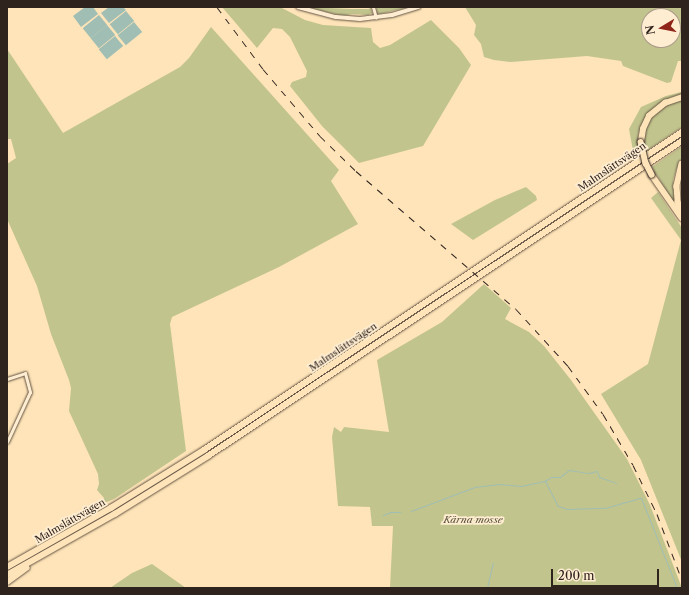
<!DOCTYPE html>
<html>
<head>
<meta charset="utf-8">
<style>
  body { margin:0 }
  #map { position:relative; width:689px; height:595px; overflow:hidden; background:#fee4b8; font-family:"Libre Caslon Text",serif }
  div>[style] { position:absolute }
  .green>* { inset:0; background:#c2c48d }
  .water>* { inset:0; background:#a0beb3; transform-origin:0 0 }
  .stream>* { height:1px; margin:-0.5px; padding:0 0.5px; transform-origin:0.5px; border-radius:0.5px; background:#a0beb3 }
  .roads { filter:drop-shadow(0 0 1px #635344) drop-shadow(0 0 1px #635344) }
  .street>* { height:3px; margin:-1.5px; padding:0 1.5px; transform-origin:1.5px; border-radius:1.5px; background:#feedd1 }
  .secondary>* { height:4px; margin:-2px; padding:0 2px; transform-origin:2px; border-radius:2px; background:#feedd1 }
  .highway>* { height:5.5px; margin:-2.75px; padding:0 2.75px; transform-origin:2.75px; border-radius:2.75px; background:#fee4b8 }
  .rail>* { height:1px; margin-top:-0.5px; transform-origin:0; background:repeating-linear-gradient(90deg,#2f231e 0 7px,transparent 0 14px) }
  .bridges { filter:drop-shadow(0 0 1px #2f231e) drop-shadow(0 0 1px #2f231e) }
  .highway-bridge>* { height:5.5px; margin:-2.75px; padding:0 2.75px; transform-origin:2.75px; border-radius:2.75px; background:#fee4b8 }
  span { translate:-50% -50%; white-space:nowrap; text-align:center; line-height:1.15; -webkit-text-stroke:3.5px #feedd1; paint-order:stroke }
  .street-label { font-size:10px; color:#2f231e }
  .park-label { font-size:10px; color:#5b533f; font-style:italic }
  .frame { position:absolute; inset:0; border:8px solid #2f231e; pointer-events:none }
  .north { position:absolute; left:641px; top:8px; width:40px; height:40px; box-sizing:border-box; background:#feedd1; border:1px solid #ab9c89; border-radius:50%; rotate:260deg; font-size:11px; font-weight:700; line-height:16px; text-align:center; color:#2f231e }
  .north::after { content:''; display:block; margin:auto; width:14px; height:18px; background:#8f2418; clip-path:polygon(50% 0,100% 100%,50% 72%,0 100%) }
  .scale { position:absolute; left:551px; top:569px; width:108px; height:18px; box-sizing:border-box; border:2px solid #2f231e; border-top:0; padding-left:5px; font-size:12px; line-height:14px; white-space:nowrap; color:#2f231e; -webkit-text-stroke:3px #feedd1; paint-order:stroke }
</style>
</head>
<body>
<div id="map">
  <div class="green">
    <i style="clip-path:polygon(222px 7px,280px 7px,305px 20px,323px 25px,371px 28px,373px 42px,380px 48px,390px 45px,431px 20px,459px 48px,471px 65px,423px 146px,359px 163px,322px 126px,290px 86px,292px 82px,306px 77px,307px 71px,290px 37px,282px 29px,273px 28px,257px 48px)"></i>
    <i style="clip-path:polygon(306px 7px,351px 9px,369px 9px,371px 7px,372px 13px,368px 15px,352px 14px,343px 16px)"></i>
    <i style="clip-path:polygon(376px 7px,379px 8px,410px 7px,380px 14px,377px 13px)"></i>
    <i style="clip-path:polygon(evenodd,465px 7px,682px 7px,682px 61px,678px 61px,671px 82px,667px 83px,623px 66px,621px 61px,587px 56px,511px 62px,494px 60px,484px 57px,481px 44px,474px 35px,476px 25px,465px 7px,649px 16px,673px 16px,673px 40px,649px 40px,649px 16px)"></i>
    <i style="clip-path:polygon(211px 27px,339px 170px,331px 181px,358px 224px,279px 267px,172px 317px,170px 324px,186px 451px,114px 499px,102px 504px,104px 498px,97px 490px,99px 484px,98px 474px,69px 411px,71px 388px,69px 380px,51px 334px,37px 286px,7px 219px,7px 164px,16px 158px,11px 139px,7px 139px,7px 49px,63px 133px,180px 67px,189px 58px)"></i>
    <i style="clip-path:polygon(682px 92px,682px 94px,663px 101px,646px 116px,638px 134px,639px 153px,634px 156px,629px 129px,641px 107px,666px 96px)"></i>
    <i style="clip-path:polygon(682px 100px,682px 127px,645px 152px,643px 135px,648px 123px,658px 111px,668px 104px)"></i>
    <i style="clip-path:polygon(682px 146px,682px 158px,676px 170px,673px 180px,676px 207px,652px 167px)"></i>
    <i style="clip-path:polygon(526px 187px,536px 196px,537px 200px,473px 240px,451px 224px,495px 200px)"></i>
    <i style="clip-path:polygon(658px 192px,682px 228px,682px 562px,641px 460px,601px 394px,648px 364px,681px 240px,651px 198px)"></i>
    <i style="clip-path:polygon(484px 284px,511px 308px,505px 319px,529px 332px,544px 346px,571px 380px,627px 459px,650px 505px,682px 588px,390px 588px,393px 526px,372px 526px,370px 507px,338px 506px,332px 437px,334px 427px,341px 432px,344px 427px,389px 432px,377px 360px,442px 322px)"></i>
    <i style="clip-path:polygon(152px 564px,186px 588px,110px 588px,132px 573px)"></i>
  </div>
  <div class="water">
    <i style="clip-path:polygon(85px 7px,93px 7px,98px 14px,81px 27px,73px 16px)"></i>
    <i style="clip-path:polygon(109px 7px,123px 7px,126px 10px,109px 23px,101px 13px)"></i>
    <i style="left:126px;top:11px;width:13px;height:21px;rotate:51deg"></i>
    <i style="left:99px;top:15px;width:13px;height:21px;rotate:51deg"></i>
    <i style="left:134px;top:22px;width:13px;height:21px;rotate:51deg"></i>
    <i style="left:107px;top:25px;width:13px;height:21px;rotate:51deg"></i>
    <i style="left:115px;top:36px;width:13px;height:21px;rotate:51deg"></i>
  </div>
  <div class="stream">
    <i style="left:545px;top:481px;width:28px;rotate:63deg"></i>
    <i style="left:558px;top:506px;width:9px;rotate:18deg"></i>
    <i style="left:567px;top:509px;width:38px;rotate:-2deg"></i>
    <i style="left:605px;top:508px;width:37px;rotate:-16deg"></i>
    <i style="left:641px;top:498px;width:97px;rotate:68.2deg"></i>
    <i style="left:411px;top:511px;width:68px;rotate:-20.6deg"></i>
    <i style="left:475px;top:487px;width:24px;rotate:-7deg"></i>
    <i style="left:499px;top:484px;width:22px;rotate:5deg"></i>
    <i style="left:521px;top:486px;width:25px;rotate:-12deg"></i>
    <i style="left:545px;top:481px;width:7px;rotate:-34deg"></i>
    <i style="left:551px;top:477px;width:9px"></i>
    <i style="left:560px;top:477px;width:11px;rotate:-38deg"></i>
    <i style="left:569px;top:470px;width:20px;rotate:9deg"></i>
    <i style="left:589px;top:473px;width:8px;rotate:-14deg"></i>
    <i style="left:597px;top:471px;width:6px;rotate:72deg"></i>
    <i style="left:599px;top:477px;width:18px;rotate:19deg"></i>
    <i style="left:383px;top:515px;width:9px;rotate:-21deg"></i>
    <i style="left:391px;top:512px;width:9px"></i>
    <i style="left:487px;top:588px;width:26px;rotate:-77deg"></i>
  </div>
  <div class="roads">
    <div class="street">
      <i style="left:373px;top:7px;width:11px;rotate:75deg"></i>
      <i style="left:7px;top:379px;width:19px;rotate:-18deg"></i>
      <i style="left:25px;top:373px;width:20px;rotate:75deg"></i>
      <i style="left:30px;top:392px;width:55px;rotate:114.7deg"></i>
    </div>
    <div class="secondary">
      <i style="left:298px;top:7px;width:39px;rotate:15deg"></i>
      <i style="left:336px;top:17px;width:24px;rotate:5deg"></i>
      <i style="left:360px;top:19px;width:32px;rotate:-7deg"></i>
      <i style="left:392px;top:15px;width:28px;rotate:-17deg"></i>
    </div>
    <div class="highway">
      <i style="left:641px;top:142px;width:13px;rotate:-81deg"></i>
      <i style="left:643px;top:129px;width:14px;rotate:-65deg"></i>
      <i style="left:649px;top:116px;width:21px;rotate:-39deg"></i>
      <i style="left:665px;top:103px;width:18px;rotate:-19deg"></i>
      <i style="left:682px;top:164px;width:23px;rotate:103deg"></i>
      <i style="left:677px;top:186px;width:16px;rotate:86deg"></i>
      <i style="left:678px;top:202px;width:11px;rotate:68deg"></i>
      <i style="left:652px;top:175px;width:52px;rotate:55.1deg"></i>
      <i style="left:7px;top:567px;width:120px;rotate:-29.6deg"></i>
      <i style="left:111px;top:508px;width:110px;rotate:-31.9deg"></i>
      <i style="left:204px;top:450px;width:574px;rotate:-33.63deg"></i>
      <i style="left:7px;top:575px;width:124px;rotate:-29.5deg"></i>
      <i style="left:115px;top:514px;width:110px;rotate:-31.9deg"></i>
      <i style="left:208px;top:456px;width:569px;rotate:-33.61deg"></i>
      <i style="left:7px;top:582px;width:24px;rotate:-36deg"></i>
    </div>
  </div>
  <div class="rail">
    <i style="left:217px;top:7px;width:77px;rotate:53.4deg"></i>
    <i style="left:263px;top:69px;width:88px;rotate:49.6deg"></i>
    <i style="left:320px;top:136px;width:50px;rotate:44.2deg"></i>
    <i style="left:356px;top:171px;width:211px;rotate:40.8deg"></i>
    <i style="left:516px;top:309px;width:77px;rotate:47.6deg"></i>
    <i style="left:568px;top:366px;width:59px;rotate:53.9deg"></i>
    <i style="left:603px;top:414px;width:59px;rotate:59.5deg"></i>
    <i style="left:633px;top:465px;width:55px;rotate:63.9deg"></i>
    <i style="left:657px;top:514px;width:71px;rotate:69.3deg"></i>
  </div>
  <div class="bridges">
    <div class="highway-bridge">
      <i style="left:641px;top:142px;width:22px;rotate:77deg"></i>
      <i style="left:646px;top:163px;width:13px;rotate:63deg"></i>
    </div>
  </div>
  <div class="street-label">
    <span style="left:612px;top:167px;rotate:-34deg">Malmslättsvägen</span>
    <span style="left:343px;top:347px;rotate:-34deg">Malmslättsvägen</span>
    <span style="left:70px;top:521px;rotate:-30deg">Malmslättsvägen</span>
  </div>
  <div class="park-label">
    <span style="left:473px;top:520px">Kärna mosse</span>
  </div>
  <div class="frame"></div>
  <div class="north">N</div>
  <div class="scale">200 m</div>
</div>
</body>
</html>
